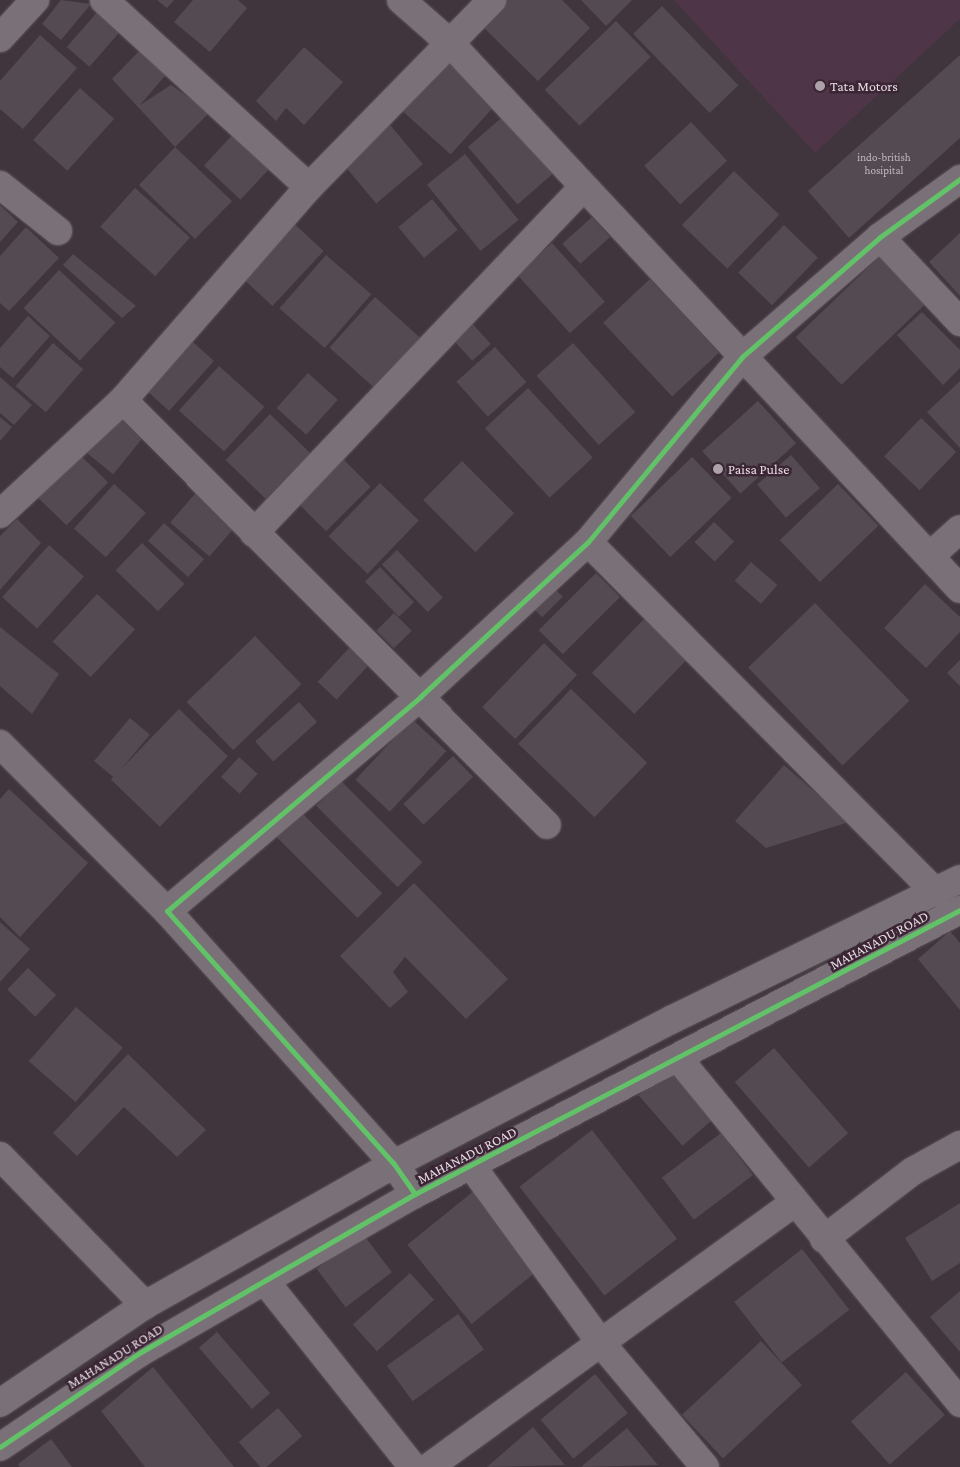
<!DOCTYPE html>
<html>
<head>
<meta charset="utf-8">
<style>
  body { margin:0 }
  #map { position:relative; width:960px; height:1467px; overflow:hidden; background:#40353d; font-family:"Crimson Pro",serif }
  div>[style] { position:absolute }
  .built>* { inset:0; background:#4e3547 }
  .building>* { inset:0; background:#544a51; transform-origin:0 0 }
  .roads { filter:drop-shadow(0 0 1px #5d535a) drop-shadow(0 0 1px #5d535a) }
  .street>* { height:28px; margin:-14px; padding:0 14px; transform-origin:14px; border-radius:14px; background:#7a7077 }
  .secondary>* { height:28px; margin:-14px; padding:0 14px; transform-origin:14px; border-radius:14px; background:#7a7077 }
  .cycleway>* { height:5px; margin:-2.5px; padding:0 2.5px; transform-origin:2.5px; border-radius:2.5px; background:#61c268 }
  .dots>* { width:14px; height:14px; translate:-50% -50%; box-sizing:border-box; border:2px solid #3a2634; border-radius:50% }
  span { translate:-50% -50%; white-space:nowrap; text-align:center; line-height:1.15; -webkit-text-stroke:5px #3a2634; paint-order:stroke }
  .number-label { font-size:11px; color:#c4b8c0 }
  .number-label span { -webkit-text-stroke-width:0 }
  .poi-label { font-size:14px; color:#eadce5 }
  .left { translate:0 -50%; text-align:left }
  .street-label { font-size:14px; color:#eadce5 }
</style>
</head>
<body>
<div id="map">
  <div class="built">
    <i style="clip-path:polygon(674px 0,960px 0,960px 19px,815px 153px)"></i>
  </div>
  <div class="building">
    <i style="clip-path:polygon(61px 0,91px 4px,61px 40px,42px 24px)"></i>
    <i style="clip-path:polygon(157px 0,174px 0,167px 8px)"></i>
    <i style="clip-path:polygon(193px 0,238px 0,247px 8px,210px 52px,174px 22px)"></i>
    <i style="clip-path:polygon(502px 0,562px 0,590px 28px,538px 81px,479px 23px)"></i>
    <i style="clip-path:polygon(581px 0,632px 0,606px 26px)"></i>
    <i style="left:662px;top:6px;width:110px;height:40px;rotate:46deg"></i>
    <i style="left:99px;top:10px;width:30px;height:49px;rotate:41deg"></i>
    <i style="left:616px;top:21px;width:50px;height:99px;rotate:46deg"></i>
    <i style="clip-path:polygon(40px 35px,77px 68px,23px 129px,0 109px,0 81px)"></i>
    <i style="clip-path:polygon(144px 46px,170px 70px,140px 105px,171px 85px,210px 112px,175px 147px,232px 201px,195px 239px,139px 185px,175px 147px,112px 79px)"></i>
    <i style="clip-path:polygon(304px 47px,343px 82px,304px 125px,286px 108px,276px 121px,256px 101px)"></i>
    <i style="left:446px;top:52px;width:72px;height:73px;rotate:42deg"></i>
    <i style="clip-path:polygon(960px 55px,960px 138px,849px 238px,808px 191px)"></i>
    <i style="left:80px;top:88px;width:46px;height:70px;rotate:42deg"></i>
    <i style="left:507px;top:113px;width:76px;height:52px;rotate:49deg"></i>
    <i style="left:385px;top:119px;width:59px;height:61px;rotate:50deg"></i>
    <i style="left:691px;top:122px;width:53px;height:64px;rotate:47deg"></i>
    <i style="left:238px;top:129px;width:50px;height:50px;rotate:43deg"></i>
    <i style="left:465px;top:154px;width:85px;height:49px;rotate:51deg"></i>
    <i style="left:734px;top:171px;width:63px;height:75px;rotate:44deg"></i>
    <i style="left:135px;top:188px;width:74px;height:52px;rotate:42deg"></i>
    <i style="left:432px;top:199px;width:40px;height:44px;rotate:50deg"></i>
    <i style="clip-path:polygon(0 205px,18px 222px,0 242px)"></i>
    <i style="left:287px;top:217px;width:50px;height:75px;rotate:43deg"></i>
    <i style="left:592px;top:217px;width:27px;height:40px;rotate:48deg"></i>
    <i style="left:784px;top:225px;width:47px;height:66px;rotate:44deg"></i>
    <i style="clip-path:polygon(26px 227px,59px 258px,9px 311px,0 303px,0 256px)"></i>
    <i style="clip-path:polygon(960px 233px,960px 296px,929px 262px)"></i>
    <i style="left:552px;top:243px;width:79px;height:47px;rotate:48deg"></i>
    <i style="clip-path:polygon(73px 254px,136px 306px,122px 318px,63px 265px)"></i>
    <i style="left:882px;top:254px;width:66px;height:120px;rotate:46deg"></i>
    <i style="left:326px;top:255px;width:60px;height:71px;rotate:41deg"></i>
    <i style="left:59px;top:270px;width:77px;height:52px;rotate:43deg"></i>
    <i style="left:650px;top:279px;width:101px;height:64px;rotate:47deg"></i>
    <i style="left:375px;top:297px;width:62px;height:68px;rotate:42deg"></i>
    <i style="clip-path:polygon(922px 312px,960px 350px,960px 368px,943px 385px,897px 335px)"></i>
    <i style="clip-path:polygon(28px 316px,50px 336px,13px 378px,0 367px,0 348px)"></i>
    <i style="left:470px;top:321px;width:31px;height:25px;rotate:48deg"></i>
    <i style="left:185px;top:335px;width:39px;height:67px;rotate:42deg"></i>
    <i style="left:53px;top:343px;width:40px;height:57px;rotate:41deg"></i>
    <i style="left:573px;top:343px;width:93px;height:49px;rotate:48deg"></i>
    <i style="left:495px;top:347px;width:47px;height:52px;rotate:48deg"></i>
    <i style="left:219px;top:366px;width:61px;height:60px;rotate:42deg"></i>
    <i style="left:308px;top:373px;width:40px;height:47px;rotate:42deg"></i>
    <i style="clip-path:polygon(0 377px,32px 405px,14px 425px,0 413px)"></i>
    <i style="clip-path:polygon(960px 381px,960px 448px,927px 412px)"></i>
    <i style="left:528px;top:388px;width:95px;height:59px;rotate:47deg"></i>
    <i style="left:758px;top:401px;width:57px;height:75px;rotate:48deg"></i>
    <i style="left:123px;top:405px;width:36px;height:60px;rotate:39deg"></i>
    <i style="left:270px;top:414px;width:56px;height:64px;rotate:44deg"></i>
    <i style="clip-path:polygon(0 417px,12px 427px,0 441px)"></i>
    <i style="left:921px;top:418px;width:49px;height:53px;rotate:44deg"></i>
    <i style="left:336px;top:452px;width:49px;height:63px;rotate:45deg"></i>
    <i style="left:78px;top:453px;width:42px;height:60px;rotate:44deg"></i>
    <i style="left:791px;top:455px;width:44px;height:45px;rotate:49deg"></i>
    <i style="left:692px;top:457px;width:57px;height:85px;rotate:46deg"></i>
    <i style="left:462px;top:461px;width:74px;height:55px;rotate:45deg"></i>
    <i style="left:380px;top:483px;width:54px;height:74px;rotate:44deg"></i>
    <i style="left:114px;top:484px;width:43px;height:60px;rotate:42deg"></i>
    <i style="left:838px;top:484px;width:58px;height:81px;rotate:46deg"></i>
    <i style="left:201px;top:487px;width:52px;height:47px;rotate:41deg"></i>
    <i style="clip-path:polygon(17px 519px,41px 543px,0 590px,0 536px)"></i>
    <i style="left:714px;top:522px;width:28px;height:28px;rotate:44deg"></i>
    <i style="left:164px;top:523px;width:54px;height:24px;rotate:42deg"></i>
    <i style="left:142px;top:543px;width:59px;height:38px;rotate:44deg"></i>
    <i style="left:49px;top:545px;width:47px;height:70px;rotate:42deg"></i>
    <i style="left:397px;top:550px;width:66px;height:21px;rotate:46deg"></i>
    <i style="left:751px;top:562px;width:35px;height:25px;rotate:41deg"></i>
    <i style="left:380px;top:567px;width:49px;height:21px;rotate:46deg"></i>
    <i style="left:596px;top:573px;width:34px;height:81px;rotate:45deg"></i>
    <i style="left:550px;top:584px;width:18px;height:29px;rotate:45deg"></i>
    <i style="clip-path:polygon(925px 584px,960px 617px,960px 632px,926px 668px,884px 628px)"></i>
    <i style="left:97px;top:594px;width:52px;height:65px;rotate:43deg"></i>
    <i style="left:815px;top:603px;width:136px;height:93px;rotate:46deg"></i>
    <i style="left:394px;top:613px;width:25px;height:25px;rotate:45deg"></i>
    <i style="left:644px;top:619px;width:59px;height:75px;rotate:44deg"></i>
    <i style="clip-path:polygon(0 627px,59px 674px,32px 714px,0 686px)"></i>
    <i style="left:255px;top:636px;width:67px;height:95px;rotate:46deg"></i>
    <i style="left:544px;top:643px;width:46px;height:89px;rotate:44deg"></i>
    <i style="left:351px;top:646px;width:26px;height:49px;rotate:43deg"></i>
    <i style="clip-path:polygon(960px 660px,960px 686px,947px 673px)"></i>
    <i style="left:571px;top:689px;width:106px;height:76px;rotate:44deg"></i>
    <i style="left:299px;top:702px;width:27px;height:59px;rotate:48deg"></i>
    <i style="left:179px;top:709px;width:68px;height:98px;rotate:44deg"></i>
    <i style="left:130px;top:718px;width:26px;height:56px;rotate:40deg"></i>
    <i style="left:412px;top:719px;width:47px;height:83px;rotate:43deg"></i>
    <i style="left:453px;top:756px;width:29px;height:69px;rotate:46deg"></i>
    <i style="left:239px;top:757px;width:25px;height:27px;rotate:42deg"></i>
    <i style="clip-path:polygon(784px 765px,849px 822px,766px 848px,735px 821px)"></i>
    <i style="left:341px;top:781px;width:115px;height:35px;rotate:45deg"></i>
    <i style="clip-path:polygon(9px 789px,88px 863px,20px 937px,0 917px,0 799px)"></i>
    <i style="left:296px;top:807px;width:122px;height:35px;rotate:45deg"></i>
    <i style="clip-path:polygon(414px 883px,508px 979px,466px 1019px,405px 957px,393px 972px,408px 992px,390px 1008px,340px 956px)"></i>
    <i style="clip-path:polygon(0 922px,30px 949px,0 982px)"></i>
    <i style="clip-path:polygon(950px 931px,960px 943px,960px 1010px,918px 959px)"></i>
    <i style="left:28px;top:968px;width:39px;height:30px;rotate:44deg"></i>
    <i style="left:76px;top:1007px;width:62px;height:72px;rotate:41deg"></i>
    <i style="left:774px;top:1048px;width:113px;height:52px;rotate:49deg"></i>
    <i style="clip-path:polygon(128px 1054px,206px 1130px,177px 1157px,124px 1107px,77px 1156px,53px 1133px)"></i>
    <i style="left:671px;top:1067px;width:67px;height:43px;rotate:49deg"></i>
    <i style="left:592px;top:1130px;width:138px;height:92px;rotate:52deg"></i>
    <i style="left:721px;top:1133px;width:53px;height:74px;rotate:53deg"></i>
    <i style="left:475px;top:1190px;width:102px;height:87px;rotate:51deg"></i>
    <i style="clip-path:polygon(960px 1203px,960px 1263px,932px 1281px,905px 1238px)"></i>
    <i style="left:363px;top:1234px;width:48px;height:58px;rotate:53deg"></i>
    <i style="left:802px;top:1249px;width:77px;height:86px;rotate:52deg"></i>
    <i style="left:410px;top:1273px;width:36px;height:77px;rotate:48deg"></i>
    <i style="clip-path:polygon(960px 1291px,960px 1352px,930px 1317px)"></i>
    <i style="left:458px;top:1314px;width:44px;height:88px;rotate:54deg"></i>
    <i style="left:217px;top:1332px;width:81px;height:24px;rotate:49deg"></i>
    <i style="left:761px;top:1341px;width:60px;height:108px;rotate:47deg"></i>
    <i style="clip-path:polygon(153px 1367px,234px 1467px,145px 1467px,101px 1411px)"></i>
    <i style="left:906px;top:1372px;width:58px;height:74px;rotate:48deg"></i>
    <i style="left:595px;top:1374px;width:51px;height:71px;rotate:50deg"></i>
    <i style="left:278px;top:1408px;width:37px;height:52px;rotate:49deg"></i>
    <i style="clip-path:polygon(533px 1427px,565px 1465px,487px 1467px)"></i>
    <i style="clip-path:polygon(627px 1428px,658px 1465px,583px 1467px,582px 1466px)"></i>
    <i style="clip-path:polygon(51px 1439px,72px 1467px,20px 1467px,18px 1464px)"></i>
  </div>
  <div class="roads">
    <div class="street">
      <i style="left:104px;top:0;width:277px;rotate:42.4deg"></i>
      <i style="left:401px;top:0;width:65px;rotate:41.3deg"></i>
      <i style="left:450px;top:43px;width:747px;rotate:46.95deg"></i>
      <i style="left:0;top:38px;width:52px;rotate:-47.4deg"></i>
      <i style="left:0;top:185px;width:74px;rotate:38.4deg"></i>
      <i style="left:880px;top:237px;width:117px;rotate:46.7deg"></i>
      <i style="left:123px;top:400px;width:600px;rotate:45.07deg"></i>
      <i style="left:0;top:514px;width:168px;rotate:-42.8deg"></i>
      <i style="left:123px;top:400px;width:283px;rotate:-48.9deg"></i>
      <i style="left:309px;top:187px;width:262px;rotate:-45.6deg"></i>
      <i style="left:254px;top:533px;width:477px;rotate:-46.4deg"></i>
      <i style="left:588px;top:542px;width:494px;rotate:45.2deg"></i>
      <i style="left:930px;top:556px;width:40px;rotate:-42deg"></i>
      <i style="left:0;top:744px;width:236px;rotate:45deg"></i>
      <i style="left:678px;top:1058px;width:446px;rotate:50.7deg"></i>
      <i style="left:0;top:1156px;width:208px;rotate:45.8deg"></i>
      <i style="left:471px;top:1165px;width:219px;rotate:53.9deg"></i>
      <i style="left:600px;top:1342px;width:163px;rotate:50deg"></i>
      <i style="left:415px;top:1194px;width:37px;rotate:-125deg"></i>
      <i style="left:394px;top:1164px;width:340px;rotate:-131.9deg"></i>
      <i style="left:167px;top:911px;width:333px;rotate:-40.2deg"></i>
      <i style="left:421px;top:696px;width:227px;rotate:-42.7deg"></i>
      <i style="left:588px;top:542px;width:241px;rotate:-50.2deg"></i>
      <i style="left:742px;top:357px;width:183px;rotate:-41deg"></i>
      <i style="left:880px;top:237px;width:99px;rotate:-35.9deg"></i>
      <i style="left:824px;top:1239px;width:112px;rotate:-37.4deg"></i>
      <i style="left:913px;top:1171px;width:54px;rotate:-29deg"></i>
      <i style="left:265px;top:1281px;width:238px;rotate:51.5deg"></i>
      <i style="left:429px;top:1467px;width:450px;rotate:-35.9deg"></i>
    </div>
    <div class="secondary">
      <i style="left:0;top:1403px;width:175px;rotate:-34.1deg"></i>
      <i style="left:145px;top:1305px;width:286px;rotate:-29.5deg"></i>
      <i style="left:394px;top:1164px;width:314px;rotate:-27.5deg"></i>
      <i style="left:673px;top:1019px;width:319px;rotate:-26deg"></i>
      <i style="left:0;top:1447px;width:170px;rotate:-34deg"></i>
      <i style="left:141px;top:1352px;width:316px;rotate:-30deg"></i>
      <i style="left:415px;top:1194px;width:615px;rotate:-27.52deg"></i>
    </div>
  </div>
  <div class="cycleway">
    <i style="left:415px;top:1194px;width:37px;rotate:-125deg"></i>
    <i style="left:394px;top:1164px;width:340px;rotate:-131.9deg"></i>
    <i style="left:167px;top:911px;width:333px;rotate:-40.2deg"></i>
    <i style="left:421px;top:696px;width:227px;rotate:-42.7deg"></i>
    <i style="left:588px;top:542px;width:241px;rotate:-50.2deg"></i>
    <i style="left:742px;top:357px;width:183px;rotate:-41deg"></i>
    <i style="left:880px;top:237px;width:99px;rotate:-35.9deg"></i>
    <i style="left:0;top:1447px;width:170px;rotate:-34deg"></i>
    <i style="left:141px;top:1352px;width:316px;rotate:-30deg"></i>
    <i style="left:415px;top:1194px;width:615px;rotate:-27.52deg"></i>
  </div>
  <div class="dots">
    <i style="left:820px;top:86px;background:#aea2aa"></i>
    <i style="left:718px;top:469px;background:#aea2aa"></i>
  </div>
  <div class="number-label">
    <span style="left:884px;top:164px">indo-british<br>hosipital</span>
  </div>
  <div class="poi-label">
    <span class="left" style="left:830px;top:86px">Tata Motors</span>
    <span class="left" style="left:728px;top:469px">Paisa Pulse</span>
  </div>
  <div class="street-label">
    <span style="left:879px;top:940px;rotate:-28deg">MAHANADU ROAD</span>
    <span style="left:467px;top:1155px;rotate:-27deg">MAHANADU ROAD</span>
    <span style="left:115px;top:1356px;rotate:-32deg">MAHANADU ROAD</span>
  </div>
</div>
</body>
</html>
